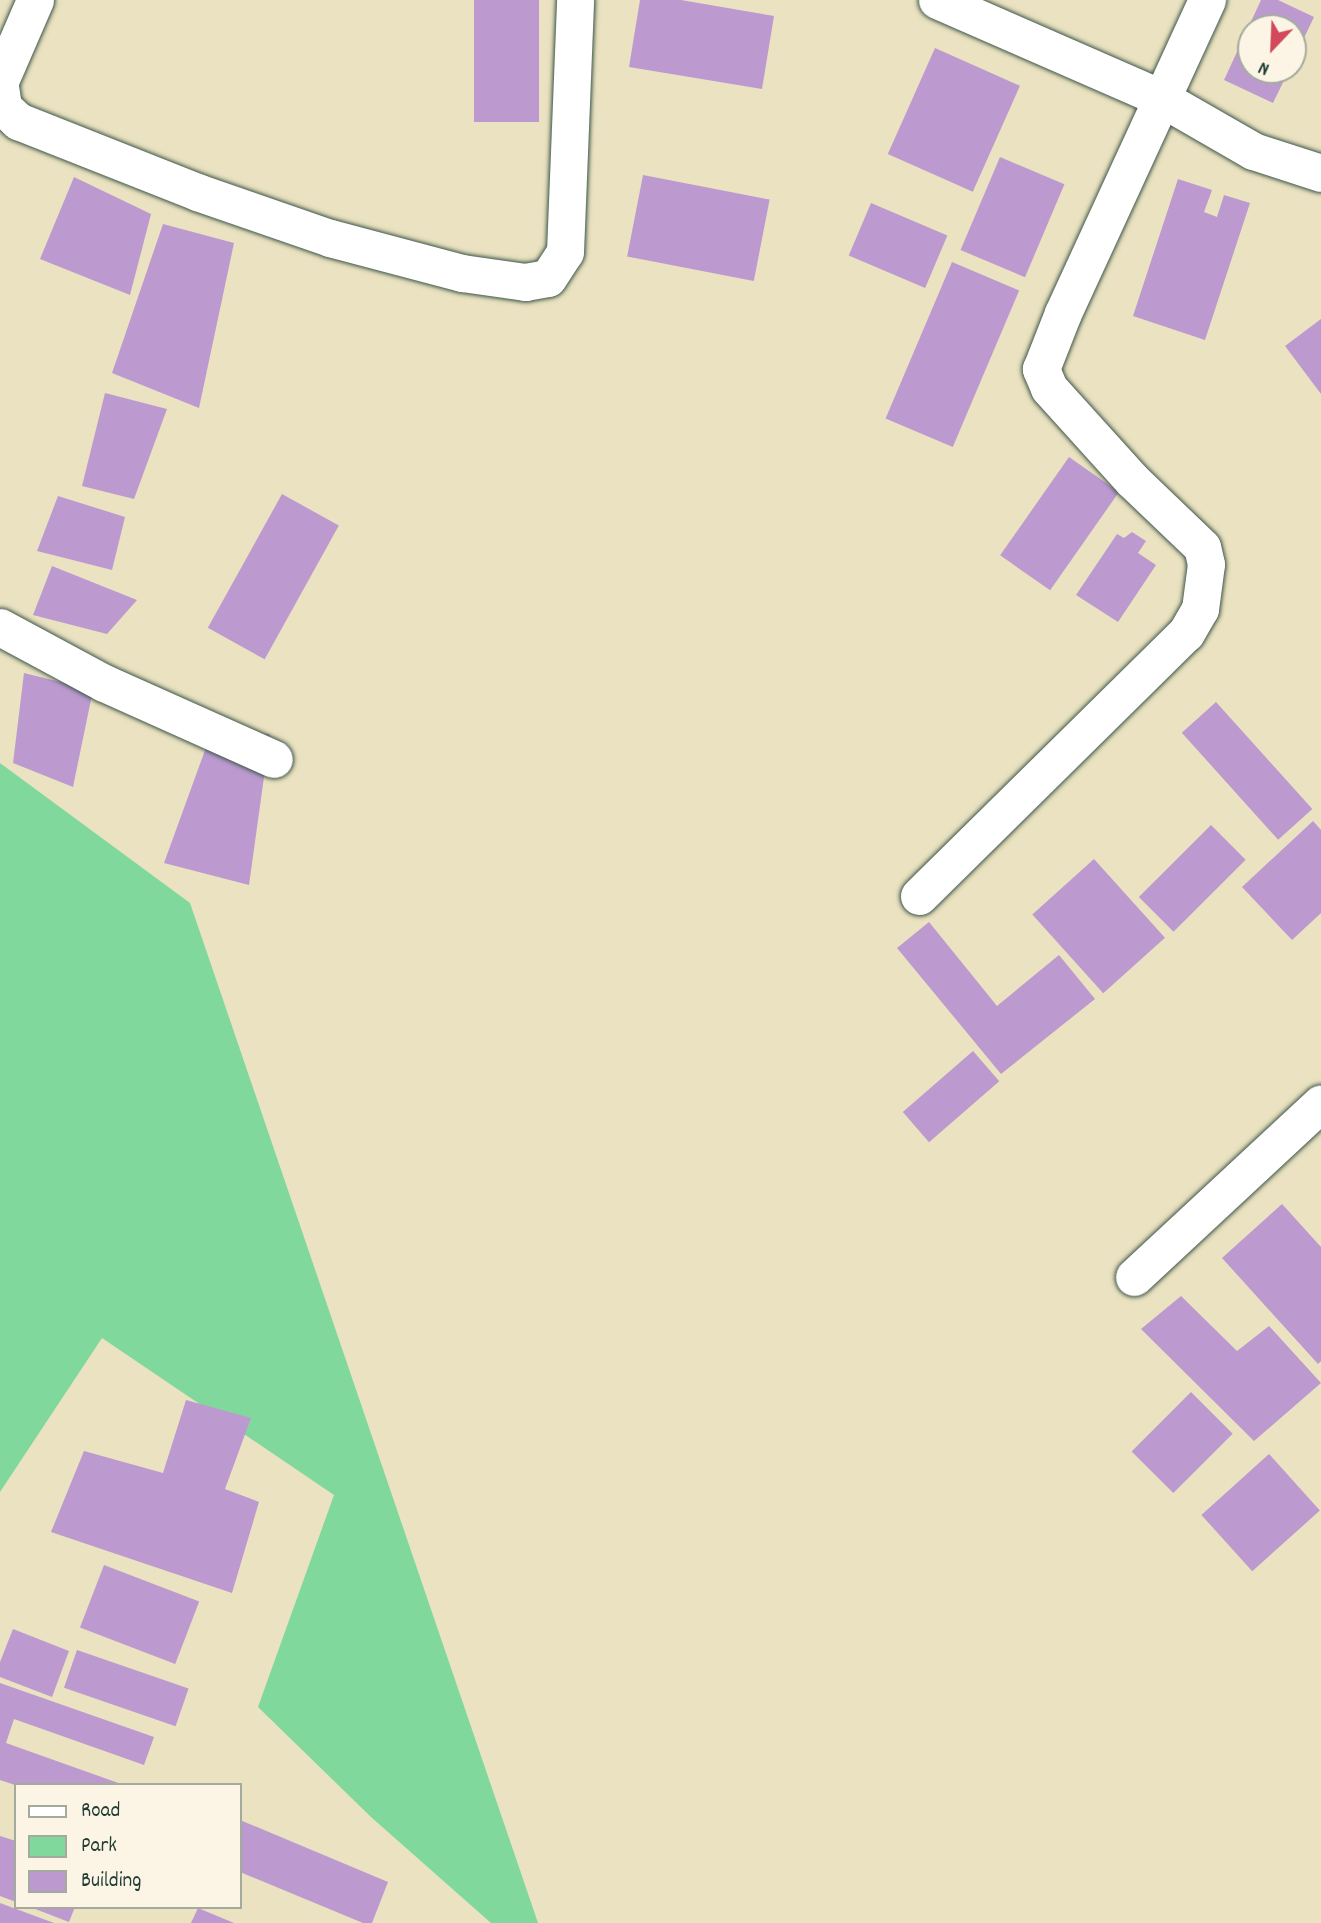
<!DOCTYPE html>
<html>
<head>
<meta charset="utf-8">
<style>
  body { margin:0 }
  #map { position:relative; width:1321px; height:1923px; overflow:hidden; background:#eae2c0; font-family:Dekko,sans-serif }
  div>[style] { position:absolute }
  .green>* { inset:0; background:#80d89d }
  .building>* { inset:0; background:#bc9ad0; transform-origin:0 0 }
  .roads { filter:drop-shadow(0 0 2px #3d5649) drop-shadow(0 0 2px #3d5649) }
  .minor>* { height:37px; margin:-18.5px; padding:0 18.5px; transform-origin:18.5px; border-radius:18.5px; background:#fff }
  span { translate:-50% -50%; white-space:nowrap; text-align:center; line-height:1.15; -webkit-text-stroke:5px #fcf5e5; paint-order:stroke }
  .legend { position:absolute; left:14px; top:1783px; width:228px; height:126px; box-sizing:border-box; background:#fcf5e5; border:2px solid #a4ab9e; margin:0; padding:9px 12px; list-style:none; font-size:21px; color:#1f3d34 }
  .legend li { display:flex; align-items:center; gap:14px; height:35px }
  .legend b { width:35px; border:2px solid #a4ab9e }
  .north { position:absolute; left:1237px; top:14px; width:70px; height:70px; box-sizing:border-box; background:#fcf5e5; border:2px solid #a4ab9e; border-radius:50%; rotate:203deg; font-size:19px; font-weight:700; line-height:28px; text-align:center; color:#1f3d34 }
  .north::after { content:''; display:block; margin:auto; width:24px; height:32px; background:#d1495b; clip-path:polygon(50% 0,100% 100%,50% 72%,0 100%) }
</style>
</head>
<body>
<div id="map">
  <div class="green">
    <i style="clip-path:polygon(0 763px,190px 903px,538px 1923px,491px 1923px,371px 1817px,258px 1707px,334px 1495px,102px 1338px,0 1492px)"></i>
  </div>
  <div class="building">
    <i style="left:474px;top:0;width:65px;height:122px"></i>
    <i style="clip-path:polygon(640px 0,681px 0,774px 16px,762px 89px,629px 67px)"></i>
    <i style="clip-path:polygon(1261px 0,1278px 0,1314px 17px,1293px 61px,1293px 28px,1251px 28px,1251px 70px,1289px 70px,1273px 103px,1224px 80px)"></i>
    <i style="left:935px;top:48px;width:93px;height:116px;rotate:24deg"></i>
    <i style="left:1000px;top:157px;width:70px;height:101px;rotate:23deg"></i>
    <i style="left:643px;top:175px;width:129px;height:83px;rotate:11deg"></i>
    <i style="clip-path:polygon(74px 177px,151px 214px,130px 295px,40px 259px)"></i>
    <i style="clip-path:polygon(1178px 179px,1212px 190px,1204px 212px,1217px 217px,1224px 195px,1250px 203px,1205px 340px,1133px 316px)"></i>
    <i style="left:871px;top:203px;width:83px;height:57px;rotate:23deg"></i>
    <i style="clip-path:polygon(163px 224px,234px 243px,199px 408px,112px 373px)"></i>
    <i style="left:952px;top:262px;width:73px;height:170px;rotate:23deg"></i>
    <i style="clip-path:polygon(1321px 319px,1321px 394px,1285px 346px)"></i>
    <i style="clip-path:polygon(105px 393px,167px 409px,134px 499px,82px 486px)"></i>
    <i style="left:1069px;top:457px;width:61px;height:120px;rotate:35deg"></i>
    <i style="left:282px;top:494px;width:65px;height:153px;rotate:29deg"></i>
    <i style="clip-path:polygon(58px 496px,125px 517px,112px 570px,37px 551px)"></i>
    <i style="clip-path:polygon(1132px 532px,1146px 541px,1138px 553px,1156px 565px,1118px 622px,1076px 595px,1117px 534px,1124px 538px)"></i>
    <i style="clip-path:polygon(52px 566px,137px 600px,107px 634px,33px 615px)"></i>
    <i style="clip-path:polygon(24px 673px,93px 690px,73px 787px,13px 763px)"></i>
    <i style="left:1216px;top:702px;width:144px;height:46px;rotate:48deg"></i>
    <i style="clip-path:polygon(212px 731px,270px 734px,249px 885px,164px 863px)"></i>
    <i style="clip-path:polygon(1313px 821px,1321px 830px,1321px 913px,1292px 940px,1242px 887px)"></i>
    <i style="left:1211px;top:825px;width:49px;height:102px;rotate:45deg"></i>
    <i style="left:1094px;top:859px;width:106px;height:83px;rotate:48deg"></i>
    <i style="clip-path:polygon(929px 922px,997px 1006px,1059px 955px,1095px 999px,1001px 1074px,897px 948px)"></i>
    <i style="left:973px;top:1051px;width:40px;height:93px;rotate:49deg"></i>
    <i style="clip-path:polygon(1282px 1204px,1321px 1247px,1321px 1361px,1318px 1364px,1222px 1258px)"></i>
    <i style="clip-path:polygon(1181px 1296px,1237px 1351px,1269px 1326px,1321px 1383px,1254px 1441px,1141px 1329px)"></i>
    <i style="left:1191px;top:1392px;width:59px;height:84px;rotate:45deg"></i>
    <i style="clip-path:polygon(186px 1400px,251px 1418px,225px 1489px,259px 1502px,232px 1593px,51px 1532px,84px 1451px,163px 1473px)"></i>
    <i style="left:1269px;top:1454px;width:76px;height:91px;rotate:48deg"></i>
    <i style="left:104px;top:1565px;width:102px;height:67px;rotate:21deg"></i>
    <i style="clip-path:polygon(13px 1629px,69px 1651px,52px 1697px,0 1677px,0 1662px)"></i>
    <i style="left:77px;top:1650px;width:118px;height:40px;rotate:19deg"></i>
    <i style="clip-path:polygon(0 1683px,154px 1737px,144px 1765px,14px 1719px,6px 1743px,124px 1785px,15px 1785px,0 1780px)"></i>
    <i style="clip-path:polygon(240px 1820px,388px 1882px,372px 1923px,363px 1923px,240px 1872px)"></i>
    <i style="clip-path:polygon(0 1836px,16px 1841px,16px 1902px,0 1896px)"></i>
    <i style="clip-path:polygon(0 1903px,54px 1923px,0 1923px)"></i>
    <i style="clip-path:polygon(30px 1907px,75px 1907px,69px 1922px)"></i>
    <i style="clip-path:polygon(198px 1908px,234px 1923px,191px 1923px)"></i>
  </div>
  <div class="roads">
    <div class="minor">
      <i style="left:937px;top:0;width:244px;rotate:23.6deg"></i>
      <i style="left:1161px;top:98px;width:106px;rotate:29.9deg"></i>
      <i style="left:1253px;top:151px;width:71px;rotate:17.9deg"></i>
      <i style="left:0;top:81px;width:88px;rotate:-66.6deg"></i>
      <i style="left:0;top:87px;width:20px;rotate:81deg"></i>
      <i style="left:3px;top:107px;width:21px;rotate:43deg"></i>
      <i style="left:18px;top:121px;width:193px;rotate:21.6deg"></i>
      <i style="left:197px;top:192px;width:141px;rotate:19.1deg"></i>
      <i style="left:330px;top:238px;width:137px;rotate:14.9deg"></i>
      <i style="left:462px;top:273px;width:64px;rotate:8.1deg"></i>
      <i style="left:525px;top:282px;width:23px;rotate:-10deg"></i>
      <i style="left:548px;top:278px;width:31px;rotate:-57deg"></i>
      <i style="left:565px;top:252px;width:252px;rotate:-87.7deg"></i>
      <i style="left:0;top:627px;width:118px;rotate:28.3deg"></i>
      <i style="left:104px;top:683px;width:186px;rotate:24.1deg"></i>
      <i style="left:919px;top:896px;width:375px;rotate:-44.6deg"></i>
      <i style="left:1186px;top:633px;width:28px;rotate:-60deg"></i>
      <i style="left:1200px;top:609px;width:45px;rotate:-82.4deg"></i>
      <i style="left:1206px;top:564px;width:17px;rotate:-103deg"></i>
      <i style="left:1202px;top:547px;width:97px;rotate:-136.3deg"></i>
      <i style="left:1132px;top:480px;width:124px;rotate:-132.1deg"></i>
      <i style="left:1049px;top:388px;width:21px;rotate:-113deg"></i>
      <i style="left:1041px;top:369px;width:60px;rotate:-68.6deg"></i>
      <i style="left:1063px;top:313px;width:345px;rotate:-65.3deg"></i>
      <i style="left:1134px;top:1277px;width:255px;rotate:-42.9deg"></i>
    </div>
  </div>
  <ul class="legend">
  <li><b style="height:9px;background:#fff"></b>Road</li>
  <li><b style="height:19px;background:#80d89d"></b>Park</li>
  <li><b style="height:19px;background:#bc9ad0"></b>Building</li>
  </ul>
  <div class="north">N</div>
</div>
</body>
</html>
